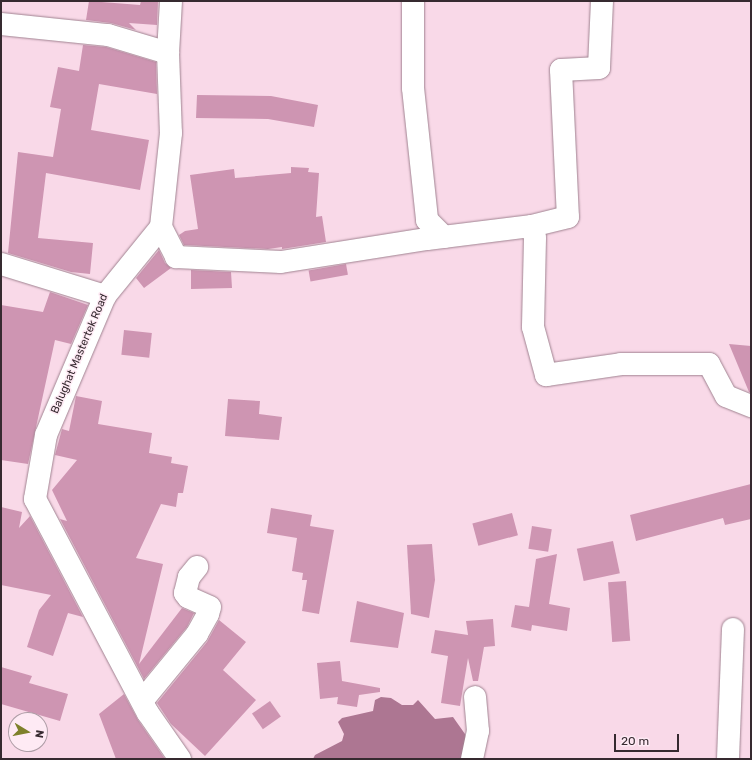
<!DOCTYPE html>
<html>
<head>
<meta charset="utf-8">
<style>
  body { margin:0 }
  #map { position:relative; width:752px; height:760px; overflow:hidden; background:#f9d9e8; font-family:Rubik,sans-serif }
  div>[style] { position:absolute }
  .water>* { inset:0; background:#ad7692 }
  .building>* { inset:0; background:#ce95b2; transform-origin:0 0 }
  .roads { filter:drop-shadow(0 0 1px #a08391) drop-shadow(0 0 1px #a08391) }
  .minor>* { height:22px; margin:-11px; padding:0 11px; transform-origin:11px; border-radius:11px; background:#fff }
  span { translate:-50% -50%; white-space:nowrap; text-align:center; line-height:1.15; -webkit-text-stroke:3px #feeaf4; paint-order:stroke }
  .street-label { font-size:11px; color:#362a30 }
  .frame { position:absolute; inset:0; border:2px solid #362a30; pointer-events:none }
  .north { position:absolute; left:8px; top:712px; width:40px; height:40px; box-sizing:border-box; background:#feeaf4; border:1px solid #ae9da6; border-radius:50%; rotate:100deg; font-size:11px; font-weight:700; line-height:16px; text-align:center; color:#362a30 }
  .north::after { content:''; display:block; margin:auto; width:14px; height:18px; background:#7e812b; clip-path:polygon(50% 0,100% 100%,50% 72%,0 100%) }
  .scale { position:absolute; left:614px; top:734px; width:65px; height:18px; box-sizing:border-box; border:2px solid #362a30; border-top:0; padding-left:5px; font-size:12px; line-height:14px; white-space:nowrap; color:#362a30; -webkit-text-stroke:3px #feeaf4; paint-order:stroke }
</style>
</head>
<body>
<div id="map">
  <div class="water">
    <i style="clip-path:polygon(381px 697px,391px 698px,402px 705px,413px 705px,418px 700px,435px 719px,453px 717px,465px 734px,468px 744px,462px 759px,313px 759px,315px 755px,342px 741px,344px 734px,338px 722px,342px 718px,373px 711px,375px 700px)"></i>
  </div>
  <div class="building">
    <i style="clip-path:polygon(89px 1px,140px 5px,141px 1px,158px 1px,157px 25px,129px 23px,136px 30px,111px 23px,86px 20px)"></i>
    <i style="clip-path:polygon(83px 45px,106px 47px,156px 62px,157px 94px,99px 84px,91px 130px,149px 140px,140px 190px,46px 173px,38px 238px,93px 243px,90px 274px,71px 272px,8px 253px,18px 152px,53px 157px,61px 109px,50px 107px,58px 67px,79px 71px)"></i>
    <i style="clip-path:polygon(197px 95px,271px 96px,318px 105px,314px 127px,268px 119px,196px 118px)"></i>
    <i style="clip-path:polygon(291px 167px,309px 168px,308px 172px,319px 173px,316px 217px,322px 216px,326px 242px,282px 249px,282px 247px,268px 249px,184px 245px,179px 235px,185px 231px,198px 229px,190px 175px,234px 169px,235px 178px,291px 173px)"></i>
    <i style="clip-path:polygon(159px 250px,165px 263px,171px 268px,144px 288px,136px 278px)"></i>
    <i style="left:346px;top:264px;width:11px;height:38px;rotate:80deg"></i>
    <i style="clip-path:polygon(191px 270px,231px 272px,232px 288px,191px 289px)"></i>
    <i style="clip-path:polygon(50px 292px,88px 305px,71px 344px,55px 340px,28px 464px,1px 460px,1px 305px,43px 312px)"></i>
    <i style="left:124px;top:330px;width:28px;height:25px;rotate:6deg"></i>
    <i style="clip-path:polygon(729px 344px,751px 346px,751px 393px,749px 392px)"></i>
    <i style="clip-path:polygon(76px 396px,102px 401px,98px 424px,152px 433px,149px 453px,172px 457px,171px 463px,188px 466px,183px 493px,178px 493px,176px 507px,161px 504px,136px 558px,163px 564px,139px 664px,182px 608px,194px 613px,187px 627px,144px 679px,60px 519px,67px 521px,52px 490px,77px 460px,55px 455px,62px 429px,69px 431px)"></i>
    <i style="clip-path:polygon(228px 399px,260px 401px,259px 414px,282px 417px,279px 440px,225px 436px)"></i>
    <i style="clip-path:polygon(751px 484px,751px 519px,725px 525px,723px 518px,636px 541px,630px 515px)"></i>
    <i style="clip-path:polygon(1px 507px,22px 512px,19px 528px,30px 516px,83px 617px,68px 613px,53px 656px,27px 647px,39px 610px,51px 595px,1px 585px)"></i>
    <i style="clip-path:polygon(271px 508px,312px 515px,310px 526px,334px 530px,319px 614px,302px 611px,307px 580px,302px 580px,303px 573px,292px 571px,297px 538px,267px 533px)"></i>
    <i style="left:512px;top:513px;width:23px;height:41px;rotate:75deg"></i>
    <i style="left:532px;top:526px;width:20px;height:23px;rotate:9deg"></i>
    <i style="left:613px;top:541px;width:33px;height:37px;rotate:78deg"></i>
    <i style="clip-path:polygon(432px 544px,435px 580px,429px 618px,411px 614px,407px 545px)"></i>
    <i style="clip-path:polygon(557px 554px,549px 604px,570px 608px,567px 631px,532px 625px,531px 631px,511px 627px,515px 605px,529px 607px,536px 559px)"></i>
    <i style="left:626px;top:581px;width:60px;height:18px;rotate:86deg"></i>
    <i style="clip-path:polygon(357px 601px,404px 613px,398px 648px,350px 642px)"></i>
    <i style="clip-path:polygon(493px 619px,495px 646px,484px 647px,478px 681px,473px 681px,468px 658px,460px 706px,441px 703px,448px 656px,431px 653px,435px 630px,468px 635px,466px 621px)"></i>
    <i style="clip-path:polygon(219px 620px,246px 642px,223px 670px,256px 700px,205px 756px,171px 724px,157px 703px,207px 642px)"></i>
    <i style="clip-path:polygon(340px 661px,342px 681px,380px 688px,380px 692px,359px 695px,357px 707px,337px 704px,338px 697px,320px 699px,317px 663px)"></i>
    <i style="clip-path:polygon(1px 667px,32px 676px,29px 683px,68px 694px,60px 721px,1px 704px)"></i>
    <i style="clip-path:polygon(124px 694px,138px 720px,165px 759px,116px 759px,99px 714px)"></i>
    <i style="left:270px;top:701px;width:19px;height:22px;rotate:55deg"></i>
  </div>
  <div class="roads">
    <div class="minor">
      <i style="left:413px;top:1px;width:87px;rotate:90deg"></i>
      <i style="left:413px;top:88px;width:133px;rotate:83.9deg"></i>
      <i style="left:427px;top:220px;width:24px;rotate:45deg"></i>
      <i style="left:602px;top:1px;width:67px;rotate:92.6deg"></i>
      <i style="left:599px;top:68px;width:38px;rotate:177deg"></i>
      <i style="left:561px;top:70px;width:147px;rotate:87.3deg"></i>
      <i style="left:568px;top:217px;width:37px;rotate:166deg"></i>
      <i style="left:532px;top:226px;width:12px;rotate:76deg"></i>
      <i style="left:535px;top:238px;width:89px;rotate:91.3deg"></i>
      <i style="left:533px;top:327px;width:50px;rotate:74.8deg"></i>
      <i style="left:546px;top:375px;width:76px;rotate:-8.3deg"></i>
      <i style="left:621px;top:364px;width:88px"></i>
      <i style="left:709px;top:364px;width:36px;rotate:62deg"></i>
      <i style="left:726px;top:396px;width:27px;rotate:22deg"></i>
      <i style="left:1px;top:24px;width:108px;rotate:5.9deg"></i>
      <i style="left:108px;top:35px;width:63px;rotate:16.7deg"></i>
      <i style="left:168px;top:53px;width:80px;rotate:87.9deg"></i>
      <i style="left:171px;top:133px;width:95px;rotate:96.1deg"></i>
      <i style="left:161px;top:227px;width:89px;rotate:129.1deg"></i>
      <i style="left:105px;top:296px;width:151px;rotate:113deg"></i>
      <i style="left:46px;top:435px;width:65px;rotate:99.8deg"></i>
      <i style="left:35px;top:499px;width:242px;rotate:62.2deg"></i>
      <i style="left:148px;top:713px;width:56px;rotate:55.2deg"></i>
      <i style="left:168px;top:53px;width:52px;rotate:-86.7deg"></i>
      <i style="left:161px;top:227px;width:34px;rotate:63deg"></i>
      <i style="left:176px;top:257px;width:105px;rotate:2.7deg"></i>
      <i style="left:281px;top:262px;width:148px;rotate:-9deg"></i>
      <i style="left:427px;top:239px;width:106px;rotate:-7.1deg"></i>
      <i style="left:1px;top:264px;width:109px;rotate:17.1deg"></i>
      <i style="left:142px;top:701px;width:87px;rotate:-50.6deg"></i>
      <i style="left:197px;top:634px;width:23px;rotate:-61deg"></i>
      <i style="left:208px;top:614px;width:7px;rotate:-74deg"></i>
      <i style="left:210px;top:607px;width:24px;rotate:-156deg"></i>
      <i style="left:188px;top:597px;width:5px;rotate:-127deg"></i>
      <i style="left:185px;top:593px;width:16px;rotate:-76deg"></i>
      <i style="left:189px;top:577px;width:13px;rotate:-51deg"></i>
      <i style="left:472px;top:759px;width:29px;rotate:-78deg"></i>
      <i style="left:478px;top:731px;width:34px;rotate:-95deg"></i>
      <i style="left:728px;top:759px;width:130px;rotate:-87.8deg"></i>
    </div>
  </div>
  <div class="street-label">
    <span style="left:80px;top:354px;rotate:-67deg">Balughat Mastertek Road</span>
  </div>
  <div class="frame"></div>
  <div class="north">N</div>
  <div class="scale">20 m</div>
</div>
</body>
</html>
